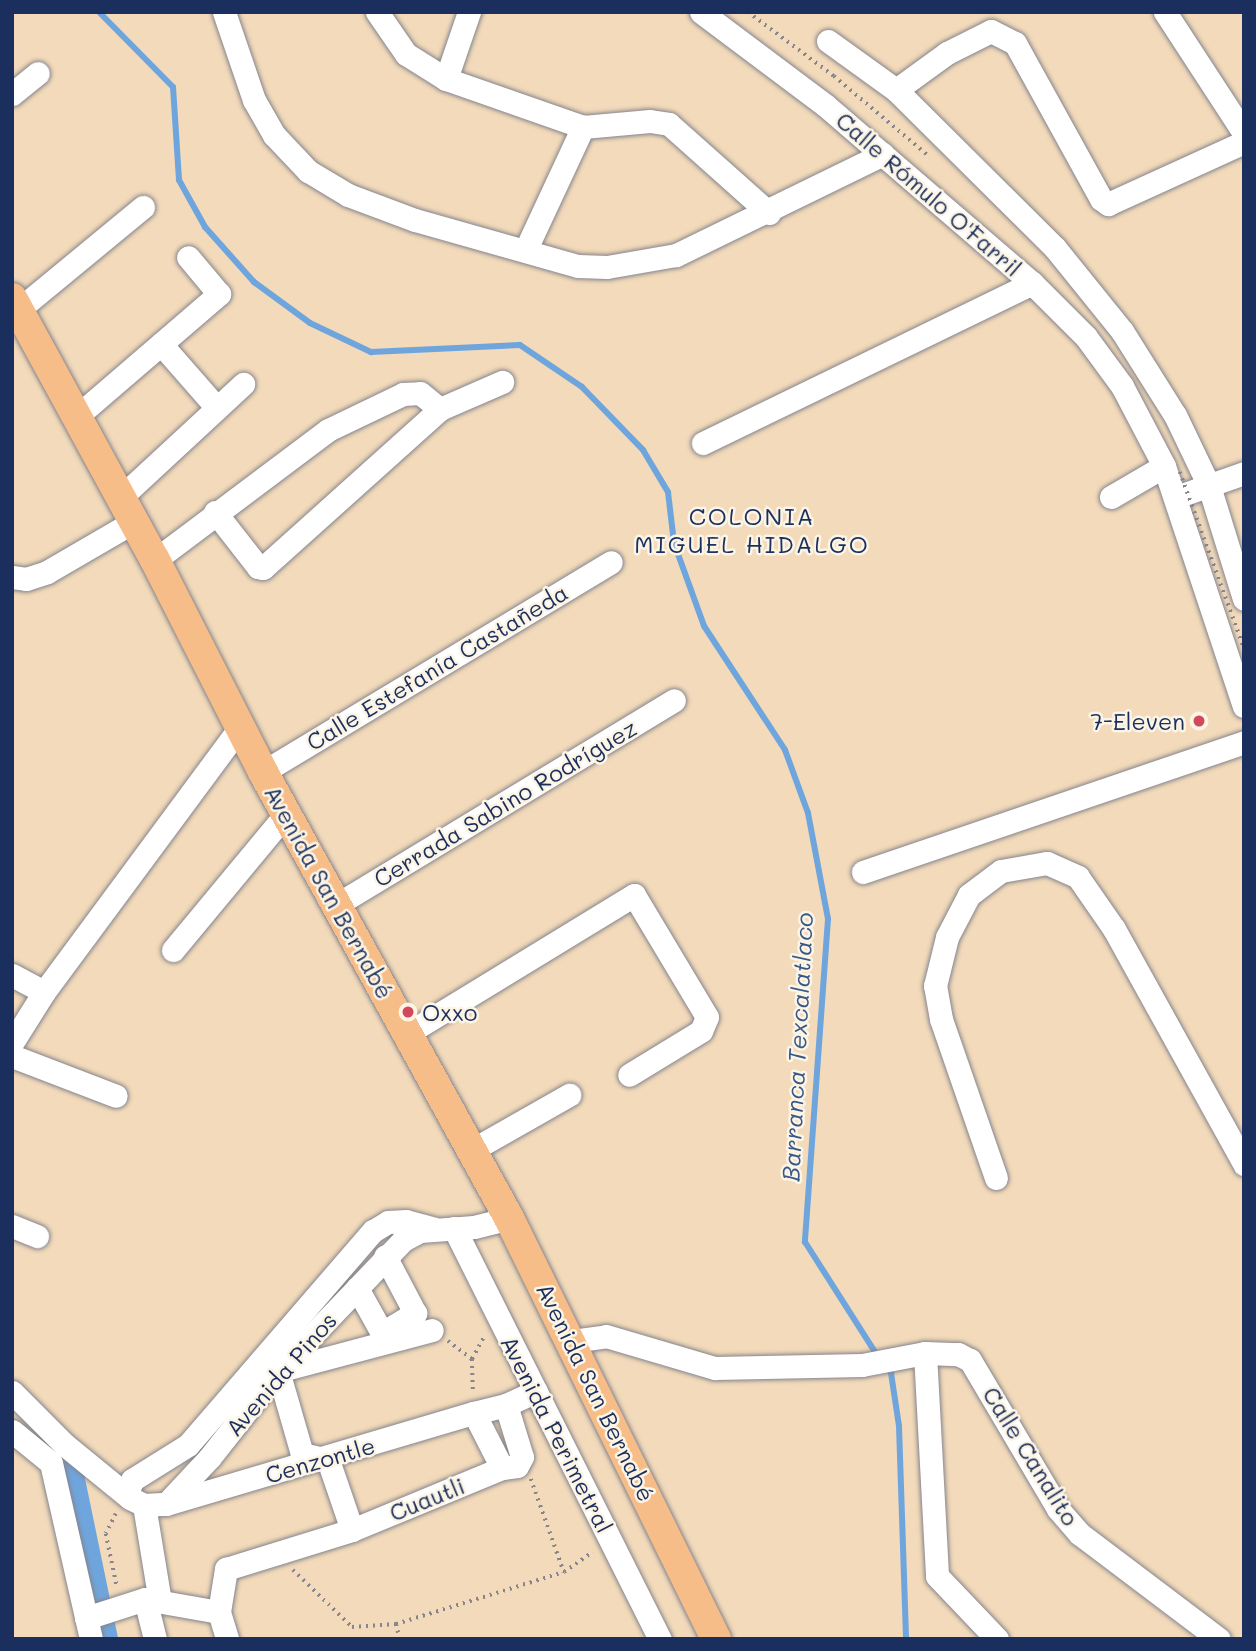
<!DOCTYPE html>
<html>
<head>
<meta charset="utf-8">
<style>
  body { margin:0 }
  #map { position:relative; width:1256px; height:1651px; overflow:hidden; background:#f2daba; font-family:Mali,sans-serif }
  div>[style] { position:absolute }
  .stream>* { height:6px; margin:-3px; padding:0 3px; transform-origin:3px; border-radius:3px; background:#6fa5dd }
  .canal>* { height:21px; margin:-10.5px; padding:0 10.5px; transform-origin:10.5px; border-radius:10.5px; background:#6fa5dd }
  .path>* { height:3.5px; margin-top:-1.75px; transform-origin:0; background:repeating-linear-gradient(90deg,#86848c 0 2px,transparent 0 7px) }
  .roads { filter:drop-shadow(0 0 2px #86848c) drop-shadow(0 0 2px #86848c) }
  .minor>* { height:23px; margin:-11.5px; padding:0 11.5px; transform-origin:11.5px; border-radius:11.5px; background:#fff }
  .major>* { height:30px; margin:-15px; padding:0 15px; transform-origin:15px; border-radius:15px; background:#f7bd88 }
  .path-bridge>* { height:3.5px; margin-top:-1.75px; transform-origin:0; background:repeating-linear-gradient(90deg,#86848c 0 2px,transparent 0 7px) }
  .dots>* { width:19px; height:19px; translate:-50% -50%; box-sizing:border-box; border:4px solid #fcf5e5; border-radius:50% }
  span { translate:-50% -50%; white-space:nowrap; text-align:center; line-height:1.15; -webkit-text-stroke:5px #fcf5e5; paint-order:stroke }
  .street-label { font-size:23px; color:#1b2f5e }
  .poi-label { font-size:23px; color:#1b2f5e }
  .right { translate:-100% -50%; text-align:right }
  .left { translate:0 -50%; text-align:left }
  .neighbourhood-label { font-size:24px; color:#1b2f5e; letter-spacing:2px }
  .water-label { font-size:24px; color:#38588a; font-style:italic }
  .frame { position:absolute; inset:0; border:14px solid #1b2f5e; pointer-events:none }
</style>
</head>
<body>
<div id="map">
  <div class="stream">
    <i style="left:99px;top:12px;width:105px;rotate:45.4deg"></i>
    <i style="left:173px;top:87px;width:93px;rotate:86.3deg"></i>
    <i style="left:179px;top:180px;width:54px;rotate:61deg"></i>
    <i style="left:205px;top:227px;width:74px;rotate:48.3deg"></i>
    <i style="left:254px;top:282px;width:69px;rotate:36.2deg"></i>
    <i style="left:310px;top:323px;width:68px;rotate:25.4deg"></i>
    <i style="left:371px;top:352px;width:149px;rotate:-2.7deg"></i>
    <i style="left:520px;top:345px;width:75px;rotate:34.1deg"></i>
    <i style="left:582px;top:387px;width:88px;rotate:45.9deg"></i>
    <i style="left:643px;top:450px;width:49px;rotate:59.2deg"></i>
    <i style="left:668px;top:492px;width:51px;rotate:83.3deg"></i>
    <i style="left:674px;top:543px;width:88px;rotate:70.1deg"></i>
    <i style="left:704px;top:626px;width:148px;rotate:56.8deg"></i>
    <i style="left:785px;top:750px;width:67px;rotate:69.9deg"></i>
    <i style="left:808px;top:813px;width:108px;rotate:79.3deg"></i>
    <i style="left:828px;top:919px;width:324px;rotate:94.1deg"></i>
    <i style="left:805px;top:1242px;width:134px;rotate:57.5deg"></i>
    <i style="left:886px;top:1366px;width:9px;rotate:54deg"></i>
    <i style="left:891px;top:1373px;width:54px;rotate:81.4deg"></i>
    <i style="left:899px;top:1426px;width:213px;rotate:88.1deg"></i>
  </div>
  <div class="canal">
    <i style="left:50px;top:1438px;width:16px;rotate:43deg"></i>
    <i style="left:62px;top:1449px;width:32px;rotate:68deg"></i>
    <i style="left:74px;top:1479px;width:163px;rotate:78.3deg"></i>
  </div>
  <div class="path">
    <i style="left:748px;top:12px;width:107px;rotate:36.7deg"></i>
    <i style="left:834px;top:76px;width:126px;rotate:40.2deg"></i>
    <i style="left:448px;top:1341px;width:30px;rotate:37deg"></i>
    <i style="left:472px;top:1359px;width:32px;rotate:88deg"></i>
    <i style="left:472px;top:1359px;width:26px;rotate:-62deg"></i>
    <i style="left:531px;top:1479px;width:99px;rotate:70.5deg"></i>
    <i style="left:116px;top:1514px;width:22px;rotate:117deg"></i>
    <i style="left:106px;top:1534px;width:54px;rotate:78.3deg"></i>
    <i style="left:293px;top:1570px;width:82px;rotate:44deg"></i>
    <i style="left:352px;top:1627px;width:44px;rotate:-3.9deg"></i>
    <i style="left:396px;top:1624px;width:16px;rotate:75deg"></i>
    <i style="left:396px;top:1624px;width:176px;rotate:-17.2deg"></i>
    <i style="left:564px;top:1572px;width:35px;rotate:-35deg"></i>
  </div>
  <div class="roads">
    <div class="minor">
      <i style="left:224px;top:12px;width:93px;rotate:71.2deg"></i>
      <i style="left:254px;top:100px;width:40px;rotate:60.3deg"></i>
      <i style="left:274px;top:135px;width:50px;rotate:46.6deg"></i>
      <i style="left:308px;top:171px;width:47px;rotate:31deg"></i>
      <i style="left:348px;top:195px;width:72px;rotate:20.5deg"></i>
      <i style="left:415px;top:220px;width:169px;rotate:15.8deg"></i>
      <i style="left:578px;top:266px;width:29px;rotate:2deg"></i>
      <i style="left:607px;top:267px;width:70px;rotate:-9.9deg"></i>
      <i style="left:676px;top:255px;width:230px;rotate:-26deg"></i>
      <i style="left:377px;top:12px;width:51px;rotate:55.4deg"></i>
      <i style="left:406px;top:54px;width:47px;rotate:32deg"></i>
      <i style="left:446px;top:79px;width:145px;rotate:19.3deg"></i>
      <i style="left:583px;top:127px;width:67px;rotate:-5.1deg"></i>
      <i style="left:650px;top:121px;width:19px;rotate:9deg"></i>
      <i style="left:669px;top:124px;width:134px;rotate:41.7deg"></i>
      <i style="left:701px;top:12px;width:155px;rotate:36.9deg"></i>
      <i style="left:825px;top:105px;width:273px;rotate:40.7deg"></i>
      <i style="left:1032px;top:283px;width:76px;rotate:45deg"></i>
      <i style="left:1086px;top:337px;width:61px;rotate:53.7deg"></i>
      <i style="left:1122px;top:386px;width:90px;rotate:62.3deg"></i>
      <i style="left:1164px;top:466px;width:253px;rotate:71.6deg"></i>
      <i style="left:1165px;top:12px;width:145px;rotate:56.9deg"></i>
      <i style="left:828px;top:41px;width:84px;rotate:35.8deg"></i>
      <i style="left:896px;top:90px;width:224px;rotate:44.8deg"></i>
      <i style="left:1055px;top:248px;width:107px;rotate:51.1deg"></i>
      <i style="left:1122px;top:331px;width:99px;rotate:57.8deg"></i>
      <i style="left:1175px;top:415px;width:79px;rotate:64.4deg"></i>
      <i style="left:1209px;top:486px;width:118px;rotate:72.8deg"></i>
      <i style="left:446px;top:79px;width:71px;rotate:-71.1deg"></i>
      <i style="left:896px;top:90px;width:63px;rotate:-36deg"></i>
      <i style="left:947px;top:53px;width:49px;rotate:-26.6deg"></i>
      <i style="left:991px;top:31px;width:27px;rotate:27deg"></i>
      <i style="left:1015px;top:43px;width:178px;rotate:61.1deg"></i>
      <i style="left:1101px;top:199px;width:9px;rotate:36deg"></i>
      <i style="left:1108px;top:204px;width:149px;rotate:-24.5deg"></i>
      <i style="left:12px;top:94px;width:33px;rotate:-39deg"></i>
      <i style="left:526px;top:249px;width:135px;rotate:-65deg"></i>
      <i style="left:18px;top:310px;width:162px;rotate:-39.5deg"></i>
      <i style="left:161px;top:344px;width:85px;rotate:48.8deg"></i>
      <i style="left:76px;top:417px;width:189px;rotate:-40.7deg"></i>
      <i style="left:219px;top:294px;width:48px;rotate:-130deg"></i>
      <i style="left:703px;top:443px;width:366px;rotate:-25.9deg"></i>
      <i style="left:1111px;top:497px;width:61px;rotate:-30.3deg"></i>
      <i style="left:1176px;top:497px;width:72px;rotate:-19.4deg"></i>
      <i style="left:120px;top:498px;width:168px;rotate:-42.8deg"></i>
      <i style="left:215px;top:512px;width:70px;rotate:52deg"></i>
      <i style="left:258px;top:567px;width:5px;rotate:11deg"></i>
      <i style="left:263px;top:568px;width:238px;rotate:-41.9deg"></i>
      <i style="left:440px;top:409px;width:68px;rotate:-23.5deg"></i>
      <i style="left:155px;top:560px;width:216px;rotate:-36.9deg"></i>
      <i style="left:328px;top:430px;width:83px;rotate:-25.6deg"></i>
      <i style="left:403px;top:394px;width:17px;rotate:-3deg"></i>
      <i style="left:420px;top:393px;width:26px;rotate:39deg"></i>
      <i style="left:12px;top:577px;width:14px;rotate:8deg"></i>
      <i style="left:26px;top:579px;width:22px;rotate:-18deg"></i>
      <i style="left:47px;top:572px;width:99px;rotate:-30.2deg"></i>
      <i style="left:263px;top:772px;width:406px;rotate:-31.1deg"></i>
      <i style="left:863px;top:872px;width:403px;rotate:-18.8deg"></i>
      <i style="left:336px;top:905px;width:395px;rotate:-31.2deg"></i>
      <i style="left:173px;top:950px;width:177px;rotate:-50.3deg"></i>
      <i style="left:12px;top:975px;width:36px;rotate:28deg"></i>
      <i style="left:408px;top:1033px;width:265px;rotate:-31.4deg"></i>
      <i style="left:634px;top:895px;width:142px;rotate:59.1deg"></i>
      <i style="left:707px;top:1017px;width:15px;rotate:113deg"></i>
      <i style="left:701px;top:1031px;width:84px;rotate:148.6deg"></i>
      <i style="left:12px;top:1043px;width:60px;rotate:-57.9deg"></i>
      <i style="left:44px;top:992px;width:330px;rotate:-53.5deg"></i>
      <i style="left:12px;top:1056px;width:111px;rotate:21deg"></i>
      <i style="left:472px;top:1150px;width:112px;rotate:-29.6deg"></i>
      <i style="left:996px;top:1178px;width:168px;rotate:-109.1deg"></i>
      <i style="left:941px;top:1019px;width:34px;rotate:-100deg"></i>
      <i style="left:935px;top:986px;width:50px;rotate:-76.2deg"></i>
      <i style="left:947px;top:937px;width:47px;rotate:-62.4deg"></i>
      <i style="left:969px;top:895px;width:40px;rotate:-37deg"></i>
      <i style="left:1001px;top:871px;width:47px;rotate:-9.9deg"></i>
      <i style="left:1047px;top:863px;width:34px;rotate:24deg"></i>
      <i style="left:1078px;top:877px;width:63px;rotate:55.3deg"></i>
      <i style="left:1114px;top:929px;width:269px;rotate:61deg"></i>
      <i style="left:12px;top:1226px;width:27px;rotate:22deg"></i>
      <i style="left:454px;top:1228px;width:460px;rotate:63.4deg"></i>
      <i style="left:357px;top:1288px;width:51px;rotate:60.9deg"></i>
      <i style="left:382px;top:1333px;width:39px;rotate:-31deg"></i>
      <i style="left:415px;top:1313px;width:64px;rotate:-117.8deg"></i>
      <i style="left:572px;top:1341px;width:34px;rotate:-8deg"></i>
      <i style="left:606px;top:1336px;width:114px;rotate:16.4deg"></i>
      <i style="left:715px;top:1368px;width:147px;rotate:-1.2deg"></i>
      <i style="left:862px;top:1365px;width:64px;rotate:-10.8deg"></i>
      <i style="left:925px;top:1353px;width:33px;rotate:2deg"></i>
      <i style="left:958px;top:1354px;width:13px;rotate:27deg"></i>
      <i style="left:970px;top:1360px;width:173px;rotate:59.4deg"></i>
      <i style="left:1058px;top:1509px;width:33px;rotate:49deg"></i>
      <i style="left:1080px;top:1534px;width:174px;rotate:37.1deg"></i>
      <i style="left:925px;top:1353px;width:223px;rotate:86.9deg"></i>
      <i style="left:937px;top:1576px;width:87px;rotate:46.4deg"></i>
      <i style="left:12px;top:1392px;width:75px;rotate:45deg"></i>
      <i style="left:65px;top:1445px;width:84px;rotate:39.2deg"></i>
      <i style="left:130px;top:1498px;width:16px;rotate:27deg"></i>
      <i style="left:144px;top:1505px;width:22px;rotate:-3deg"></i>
      <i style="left:166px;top:1504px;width:64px;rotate:-46.9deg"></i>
      <i style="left:210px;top:1457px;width:110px;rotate:-51.7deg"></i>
      <i style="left:278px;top:1371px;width:181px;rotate:-46.3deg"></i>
      <i style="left:403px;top:1240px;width:19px;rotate:-28deg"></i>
      <i style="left:420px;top:1231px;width:54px;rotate:-4.2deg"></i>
      <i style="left:474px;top:1227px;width:36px;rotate:-14deg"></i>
      <i style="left:506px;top:1405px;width:54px;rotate:72.9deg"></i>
      <i style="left:522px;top:1457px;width:10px;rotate:119deg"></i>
      <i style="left:517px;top:1466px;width:15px;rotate:172deg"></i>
      <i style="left:502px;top:1468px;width:62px;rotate:-117deg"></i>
      <i style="left:474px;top:1413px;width:33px;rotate:-14deg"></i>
      <i style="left:506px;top:1405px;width:33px;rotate:-25deg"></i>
      <i style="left:12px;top:1431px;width:50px;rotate:39.4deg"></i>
      <i style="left:51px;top:1463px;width:180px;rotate:77.2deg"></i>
      <i style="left:127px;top:1494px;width:15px;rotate:-70deg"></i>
      <i style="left:132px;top:1480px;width:66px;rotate:-32deg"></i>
      <i style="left:188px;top:1445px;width:283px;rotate:-49.2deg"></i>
      <i style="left:373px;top:1231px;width:17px;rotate:-31deg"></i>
      <i style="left:388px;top:1222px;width:18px;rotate:-3deg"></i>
      <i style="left:406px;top:1221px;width:28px;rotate:15deg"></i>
      <i style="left:166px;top:1504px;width:321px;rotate:-16.5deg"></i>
      <i style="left:144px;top:1505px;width:98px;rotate:80.6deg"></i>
      <i style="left:352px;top:1530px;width:162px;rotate:-22.5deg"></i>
      <i style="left:219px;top:1612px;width:44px;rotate:-80.8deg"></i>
      <i style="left:226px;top:1569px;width:132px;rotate:-17.2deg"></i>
      <i style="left:352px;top:1530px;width:74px;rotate:-108.9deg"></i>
      <i style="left:328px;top:1460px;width:27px;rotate:-167deg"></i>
      <i style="left:302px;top:1454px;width:86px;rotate:-106.1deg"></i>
      <i style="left:278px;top:1371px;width:159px;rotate:-14.9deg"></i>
      <i style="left:86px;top:1618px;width:62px;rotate:-17.9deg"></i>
      <i style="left:155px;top:1639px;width:41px;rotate:-104deg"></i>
      <i style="left:145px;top:1599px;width:75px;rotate:10deg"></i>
      <i style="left:219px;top:1612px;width:28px;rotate:73deg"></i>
    </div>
    <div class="major">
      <i style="left:12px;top:298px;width:298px;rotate:61.4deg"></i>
      <i style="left:155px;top:560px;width:238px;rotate:63deg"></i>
      <i style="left:263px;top:772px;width:509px;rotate:61.12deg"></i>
      <i style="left:509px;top:1218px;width:469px;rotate:63.8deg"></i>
    </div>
  </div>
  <div class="path-bridge">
    <i style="left:1180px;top:472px;width:187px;rotate:70deg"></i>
  </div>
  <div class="dots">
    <i style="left:1199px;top:721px;background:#d1495b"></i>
    <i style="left:408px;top:1012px;background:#d1495b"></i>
  </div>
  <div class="street-label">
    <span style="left:929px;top:194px;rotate:41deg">Calle Rómulo O'Farril</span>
    <span style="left:437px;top:667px;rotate:-31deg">Calle Estefanía Castañeda</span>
    <span style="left:505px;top:803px;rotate:-31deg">Cerrada Sabino Rodríguez</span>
    <span style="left:329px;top:892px;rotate:61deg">Avenida San Bernabé</span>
    <span style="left:281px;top:1374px;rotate:-49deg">Avenida Pinos</span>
    <span style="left:596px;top:1392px;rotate:64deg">Avenida San Bernabé</span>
    <span style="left:557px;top:1434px;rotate:63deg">Avenida Perimetral</span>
    <span style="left:1031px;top:1456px;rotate:58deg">Calle Canalito</span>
    <span style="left:320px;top:1460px;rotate:-16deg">Cenzontle</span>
    <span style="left:427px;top:1499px;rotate:-22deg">Cuautli</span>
  </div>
  <div class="poi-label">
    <span class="right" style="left:1185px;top:721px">7-Eleven</span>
    <span class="left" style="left:422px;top:1012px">Oxxo</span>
  </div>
  <div class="neighbourhood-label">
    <span style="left:752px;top:530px">COLONIA<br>MIGUEL HIDALGO</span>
  </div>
  <div class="water-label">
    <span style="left:797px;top:1047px;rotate:-87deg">Barranca Texcalatlaco</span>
  </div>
  <div class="frame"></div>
</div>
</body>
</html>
